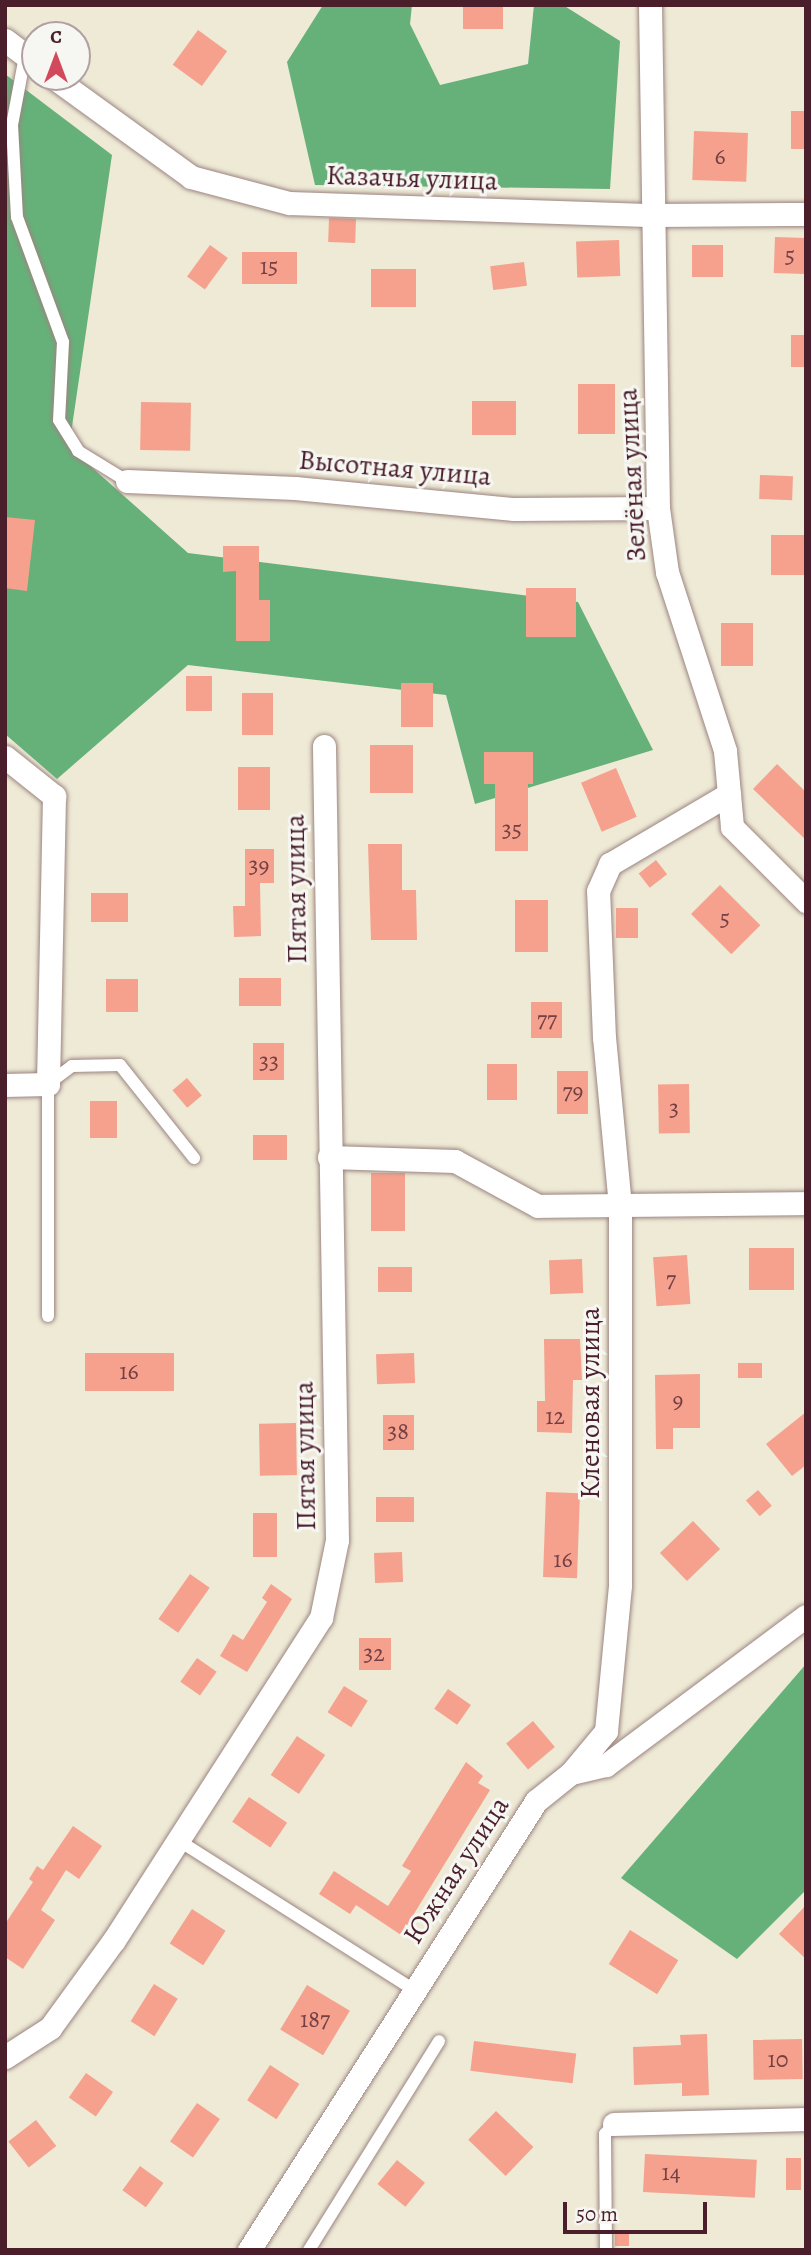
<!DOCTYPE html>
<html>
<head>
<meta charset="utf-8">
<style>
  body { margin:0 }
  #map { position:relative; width:811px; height:2255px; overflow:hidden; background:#eeead6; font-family:Alegreya,serif }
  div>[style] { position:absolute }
  .forest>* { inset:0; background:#66b179 }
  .building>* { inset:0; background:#f5a18d; transform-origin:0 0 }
  .roads { filter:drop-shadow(0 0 2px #9c8480) drop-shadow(0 0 2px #9c8480) }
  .lane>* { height:12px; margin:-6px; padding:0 6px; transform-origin:6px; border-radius:6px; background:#fff }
  .street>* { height:23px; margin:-11.5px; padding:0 11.5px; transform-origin:11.5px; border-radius:11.5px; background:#fff }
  span { translate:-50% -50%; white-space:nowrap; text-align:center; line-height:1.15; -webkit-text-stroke:6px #f6f6f2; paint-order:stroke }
  .number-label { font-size:24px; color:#754044 }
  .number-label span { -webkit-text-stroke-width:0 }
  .street-label { font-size:28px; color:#4a1f2b }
  .frame { position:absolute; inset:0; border:7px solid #4a1f2b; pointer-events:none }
  .north { position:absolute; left:21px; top:21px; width:70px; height:70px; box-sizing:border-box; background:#f6f6f2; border:2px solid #b1a0a2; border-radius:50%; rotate:0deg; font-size:19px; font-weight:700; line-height:28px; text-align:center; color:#4a1f2b }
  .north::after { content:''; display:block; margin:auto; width:24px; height:32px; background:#d1495b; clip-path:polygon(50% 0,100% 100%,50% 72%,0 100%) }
  .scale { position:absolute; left:563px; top:2202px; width:144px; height:32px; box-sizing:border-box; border:4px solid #4a1f2b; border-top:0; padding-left:9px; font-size:21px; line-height:24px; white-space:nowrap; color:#4a1f2b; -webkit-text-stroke:5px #f6f6f2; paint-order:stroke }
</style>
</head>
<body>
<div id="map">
  <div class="forest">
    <i style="clip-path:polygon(323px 5px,412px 5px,410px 24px,440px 85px,528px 64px,534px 5px,563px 5px,620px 41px,610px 189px,315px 185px,287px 62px)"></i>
    <i style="clip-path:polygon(5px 74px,112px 155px,69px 447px,188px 553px,578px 602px,653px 750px,475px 804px,446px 695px,188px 665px,57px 779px,5px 734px)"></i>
    <i style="clip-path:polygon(806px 1664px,806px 1890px,737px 1959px,621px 1878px)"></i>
  </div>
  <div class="building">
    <i style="left:463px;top:5px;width:40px;height:24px"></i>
    <i style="left:198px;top:30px;width:36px;height:43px;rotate:36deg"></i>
    <i style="left:791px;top:111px;width:15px;height:38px"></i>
    <i style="left:694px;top:131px;width:54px;height:49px;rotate:2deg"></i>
    <i style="left:329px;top:218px;width:27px;height:24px;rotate:2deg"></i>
    <i style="left:775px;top:237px;width:31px;height:36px;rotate:2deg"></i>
    <i style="left:619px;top:240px;width:36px;height:43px;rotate:88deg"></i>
    <i style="left:210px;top:245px;width:22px;height:39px;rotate:36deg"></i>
    <i style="left:692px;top:245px;width:31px;height:32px"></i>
    <i style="left:242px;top:252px;width:55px;height:32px"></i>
    <i style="left:524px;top:262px;width:24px;height:34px;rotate:83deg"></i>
    <i style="left:371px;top:269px;width:45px;height:38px"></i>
    <i style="left:791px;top:335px;width:15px;height:32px"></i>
    <i style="left:578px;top:384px;width:37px;height:50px"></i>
    <i style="left:516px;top:401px;width:34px;height:44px;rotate:90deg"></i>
    <i style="left:141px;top:402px;width:50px;height:48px;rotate:1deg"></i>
    <i style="left:760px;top:475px;width:33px;height:24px;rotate:2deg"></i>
    <i style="clip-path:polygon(5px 517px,35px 520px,27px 591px,5px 588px)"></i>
    <i style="left:771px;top:535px;width:35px;height:40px"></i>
    <i style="clip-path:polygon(223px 546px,259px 546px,259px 600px,270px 600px,270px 641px,236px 641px,236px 571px,223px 572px)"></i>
    <i style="left:526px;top:588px;width:50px;height:49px"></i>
    <i style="left:721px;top:623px;width:32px;height:43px"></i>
    <i style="left:186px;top:676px;width:26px;height:35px"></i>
    <i style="left:401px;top:683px;width:32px;height:44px"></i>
    <i style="left:242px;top:693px;width:31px;height:42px"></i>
    <i style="left:413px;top:745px;width:48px;height:43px;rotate:90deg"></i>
    <i style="clip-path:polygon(484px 752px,533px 752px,533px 784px,528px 784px,528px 851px,495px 851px,495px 784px,484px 784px)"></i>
    <i style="clip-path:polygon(777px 764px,806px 792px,806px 840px,753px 789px)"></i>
    <i style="left:238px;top:767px;width:32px;height:43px"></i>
    <i style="left:616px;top:768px;width:53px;height:38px;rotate:67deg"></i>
    <i style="clip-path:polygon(368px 844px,402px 844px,402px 890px,416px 890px,417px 940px,371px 940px)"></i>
    <i style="clip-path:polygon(245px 849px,274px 849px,274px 883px,260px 883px,261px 936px,234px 937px,233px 906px,245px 906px)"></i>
    <i style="left:656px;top:860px;width:18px;height:22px;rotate:52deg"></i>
    <i style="left:720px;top:885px;width:57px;height:41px;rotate:45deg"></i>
    <i style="left:91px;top:893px;width:37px;height:29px"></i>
    <i style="left:515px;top:900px;width:33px;height:52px"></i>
    <i style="left:616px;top:908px;width:22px;height:30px"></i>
    <i style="left:239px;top:978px;width:42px;height:28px"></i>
    <i style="left:106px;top:979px;width:32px;height:33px"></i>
    <i style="left:531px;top:1002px;width:31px;height:36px"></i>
    <i style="left:284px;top:1043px;width:37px;height:31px;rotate:90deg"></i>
    <i style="left:487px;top:1064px;width:30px;height:36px"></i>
    <i style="left:557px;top:1071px;width:31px;height:43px"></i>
    <i style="left:187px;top:1078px;width:23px;height:19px;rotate:50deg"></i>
    <i style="left:689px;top:1084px;width:49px;height:31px;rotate:89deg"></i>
    <i style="left:90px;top:1101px;width:27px;height:37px"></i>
    <i style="left:253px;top:1135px;width:34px;height:25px"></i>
    <i style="left:371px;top:1173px;width:34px;height:58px"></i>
    <i style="left:749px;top:1248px;width:45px;height:42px"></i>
    <i style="left:687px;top:1255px;width:49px;height:34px;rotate:86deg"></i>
    <i style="left:582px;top:1259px;width:34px;height:33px;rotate:88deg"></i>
    <i style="left:378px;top:1267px;width:34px;height:25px"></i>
    <i style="clip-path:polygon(544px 1339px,580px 1339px,582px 1380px,573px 1380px,572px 1433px,537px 1432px,537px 1401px,545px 1401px)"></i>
    <i style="left:85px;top:1353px;width:89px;height:38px"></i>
    <i style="left:414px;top:1353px;width:30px;height:38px;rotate:88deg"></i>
    <i style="left:738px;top:1363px;width:24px;height:15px"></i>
    <i style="clip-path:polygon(700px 1374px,700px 1428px,673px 1428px,673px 1449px,656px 1449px,655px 1375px)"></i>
    <i style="clip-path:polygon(806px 1412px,806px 1465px,792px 1476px,766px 1444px)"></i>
    <i style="left:383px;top:1415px;width:31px;height:35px"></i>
    <i style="left:296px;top:1423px;width:52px;height:37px;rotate:89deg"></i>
    <i style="left:758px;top:1490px;width:21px;height:16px;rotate:49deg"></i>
    <i style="left:546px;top:1492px;width:34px;height:85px;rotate:2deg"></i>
    <i style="left:376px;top:1497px;width:38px;height:25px"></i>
    <i style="left:253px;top:1513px;width:24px;height:44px"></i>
    <i style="left:693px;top:1521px;width:39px;height:46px;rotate:46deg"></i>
    <i style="left:402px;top:1552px;width:30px;height:28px;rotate:88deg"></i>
    <i style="left:190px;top:1574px;width:24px;height:55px;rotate:35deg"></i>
    <i style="clip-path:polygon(271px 1584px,292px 1599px,247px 1672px,220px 1656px,233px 1634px,243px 1640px,267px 1602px,262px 1598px)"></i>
    <i style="left:359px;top:1638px;width:32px;height:32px"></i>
    <i style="left:197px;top:1658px;width:24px;height:29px;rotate:35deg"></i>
    <i style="left:344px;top:1686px;width:28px;height:31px;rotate:32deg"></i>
    <i style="left:448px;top:1689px;width:28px;height:24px;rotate:35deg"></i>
    <i style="left:533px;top:1721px;width:34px;height:35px;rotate:50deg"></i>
    <i style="left:297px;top:1736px;width:34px;height:47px;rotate:34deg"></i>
    <i style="clip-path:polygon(466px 1762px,483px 1776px,478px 1783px,490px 1790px,401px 1935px,356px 1905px,350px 1914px,319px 1894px,334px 1871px,388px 1906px,411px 1871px,402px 1866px)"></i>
    <i style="left:249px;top:1797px;width:46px;height:30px;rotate:34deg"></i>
    <i style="clip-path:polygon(73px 1826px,102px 1846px,79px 1879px,66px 1870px,41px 1910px,55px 1920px,23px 1969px,5px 1957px,5px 1924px,33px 1882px,29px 1879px,37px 1866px,43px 1870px)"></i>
    <i style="clip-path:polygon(806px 1905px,806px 1959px,779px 1934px)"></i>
    <i style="left:192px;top:1909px;width:40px;height:41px;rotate:33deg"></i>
    <i style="left:630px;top:1930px;width:57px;height:40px;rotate:32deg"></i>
    <i style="left:154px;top:1984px;width:28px;height:44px;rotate:32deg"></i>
    <i style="left:307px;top:1985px;width:50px;height:52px;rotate:31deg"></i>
    <i style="clip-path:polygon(707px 2034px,709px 2095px,682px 2096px,682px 2083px,634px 2085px,633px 2047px,681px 2045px,680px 2035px)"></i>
    <i style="left:802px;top:2039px;width:40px;height:49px;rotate:89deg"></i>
    <i style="left:474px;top:2041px;width:103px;height:30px;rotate:7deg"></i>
    <i style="left:270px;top:2065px;width:35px;height:42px;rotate:33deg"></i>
    <i style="left:86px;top:2073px;width:33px;height:30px;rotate:35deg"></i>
    <i style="left:197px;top:2103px;width:28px;height:47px;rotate:35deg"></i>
    <i style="left:496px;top:2111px;width:52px;height:40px;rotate:44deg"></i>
    <i style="left:36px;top:2120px;width:33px;height:35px;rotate:52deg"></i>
    <i style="left:645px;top:2154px;width:112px;height:38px;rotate:3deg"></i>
    <i style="left:786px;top:2158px;width:15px;height:32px"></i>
    <i style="left:397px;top:2160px;width:36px;height:31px;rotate:39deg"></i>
    <i style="left:140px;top:2166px;width:29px;height:30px;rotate:36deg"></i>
    <i style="left:615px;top:2230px;width:14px;height:16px"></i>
  </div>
  <div class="roads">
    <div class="lane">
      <i style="left:25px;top:56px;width:70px;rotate:100.7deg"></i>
      <i style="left:12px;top:125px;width:92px;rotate:86.9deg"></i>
      <i style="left:17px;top:217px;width:133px;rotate:69.8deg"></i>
      <i style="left:63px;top:342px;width:78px;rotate:92.9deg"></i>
      <i style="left:59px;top:420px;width:36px;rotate:58deg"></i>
      <i style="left:78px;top:451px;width:57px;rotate:31.5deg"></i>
      <i style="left:48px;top:1316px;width:232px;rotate:-90deg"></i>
      <i style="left:48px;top:1084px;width:30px;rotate:-37deg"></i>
      <i style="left:72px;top:1066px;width:48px;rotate:-1.2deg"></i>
      <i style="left:120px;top:1065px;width:119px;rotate:51.5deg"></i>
      <i style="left:181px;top:1842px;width:276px;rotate:32.4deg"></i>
      <i style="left:309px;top:2250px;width:246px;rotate:-58.1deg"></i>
      <i style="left:606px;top:2250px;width:116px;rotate:-90.5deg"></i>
      <i style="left:605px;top:2134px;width:13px;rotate:-48deg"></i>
    </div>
    <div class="street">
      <i style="left:650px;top:5px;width:503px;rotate:89.09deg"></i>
      <i style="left:658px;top:508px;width:65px;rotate:82deg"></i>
      <i style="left:667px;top:572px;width:188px;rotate:72deg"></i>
      <i style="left:725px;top:751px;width:76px;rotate:84.7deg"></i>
      <i style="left:732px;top:827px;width:105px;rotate:45deg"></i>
      <i style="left:5px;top:40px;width:38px;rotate:37deg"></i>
      <i style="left:53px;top:77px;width:170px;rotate:35.9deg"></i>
      <i style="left:191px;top:177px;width:101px;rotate:14.9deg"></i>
      <i style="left:289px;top:203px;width:366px;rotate:1.9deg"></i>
      <i style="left:655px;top:215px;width:151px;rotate:-0.4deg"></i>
      <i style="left:127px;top:481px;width:168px;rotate:2.4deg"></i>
      <i style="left:295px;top:488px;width:220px;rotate:5.5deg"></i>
      <i style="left:514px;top:509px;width:144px;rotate:-0.4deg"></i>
      <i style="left:5px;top:757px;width:63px;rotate:38.5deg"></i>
      <i style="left:54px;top:796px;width:288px;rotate:91.2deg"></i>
      <i style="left:48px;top:1084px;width:43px;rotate:178.7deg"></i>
      <i style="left:329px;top:1157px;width:126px;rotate:1.8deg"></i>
      <i style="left:455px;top:1161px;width:94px;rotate:28.5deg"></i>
      <i style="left:538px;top:1206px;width:268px;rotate:-0.6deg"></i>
      <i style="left:571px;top:1773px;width:55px;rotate:-50.2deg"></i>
      <i style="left:606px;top:1731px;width:147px;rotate:-84.5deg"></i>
      <i style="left:620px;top:1585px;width:379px;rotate:-90deg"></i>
      <i style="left:620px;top:1206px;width:169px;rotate:-95.4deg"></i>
      <i style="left:604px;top:1038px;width:147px;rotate:-92.3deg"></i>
      <i style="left:598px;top:891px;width:30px;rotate:-66deg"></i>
      <i style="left:610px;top:864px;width:138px;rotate:-30.5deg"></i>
      <i style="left:5px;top:2057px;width:54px;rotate:-32.8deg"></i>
      <i style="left:50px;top:2028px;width:109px;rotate:-54deg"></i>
      <i style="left:114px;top:1940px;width:383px;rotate:-57.3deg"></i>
      <i style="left:321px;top:1618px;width:80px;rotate:-78.4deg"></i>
      <i style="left:337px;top:1540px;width:794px;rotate:-90.94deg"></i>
      <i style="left:614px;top:2124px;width:192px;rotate:-1.5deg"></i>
      <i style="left:249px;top:2250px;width:533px;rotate:-57.41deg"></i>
      <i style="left:536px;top:1801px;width:45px;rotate:-38.7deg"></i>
      <i style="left:571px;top:1773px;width:36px;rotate:-13deg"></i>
      <i style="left:606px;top:1765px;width:249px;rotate:-36.7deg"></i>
    </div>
  </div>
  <div class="number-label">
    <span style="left:720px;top:157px">6</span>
    <span style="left:790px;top:256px">5</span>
    <span style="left:269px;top:267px">15</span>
    <span style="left:512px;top:830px">35</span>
    <span style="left:259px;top:866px">39</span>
    <span style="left:725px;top:919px">5</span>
    <span style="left:547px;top:1020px">77</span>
    <span style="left:269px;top:1062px">33</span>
    <span style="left:573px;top:1092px">79</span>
    <span style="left:674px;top:1109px">3</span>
    <span style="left:671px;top:1280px">7</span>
    <span style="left:129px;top:1372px">16</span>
    <span style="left:678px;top:1401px">9</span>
    <span style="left:555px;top:1417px">12</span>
    <span style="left:398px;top:1432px">38</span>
    <span style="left:563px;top:1560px">16</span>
    <span style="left:374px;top:1654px">32</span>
    <span style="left:315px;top:2020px">187</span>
    <span style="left:778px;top:2060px">10</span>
    <span style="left:671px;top:2173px">14</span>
  </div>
  <div class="street-label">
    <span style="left:412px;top:178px;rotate:2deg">Казачья улица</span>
    <span style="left:395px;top:468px;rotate:5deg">Высотная улица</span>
    <span style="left:632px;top:475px;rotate:-93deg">Зелёная улица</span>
    <span style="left:296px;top:889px;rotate:-91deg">Пятая улица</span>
    <span style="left:590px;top:1403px;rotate:-90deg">Кленовая улица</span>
    <span style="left:305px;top:1456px;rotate:-91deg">Пятая улица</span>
    <span style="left:456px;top:1870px;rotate:-57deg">Южная улица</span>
  </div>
  <div class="frame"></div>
  <div class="north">С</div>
  <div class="scale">50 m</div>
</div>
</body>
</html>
